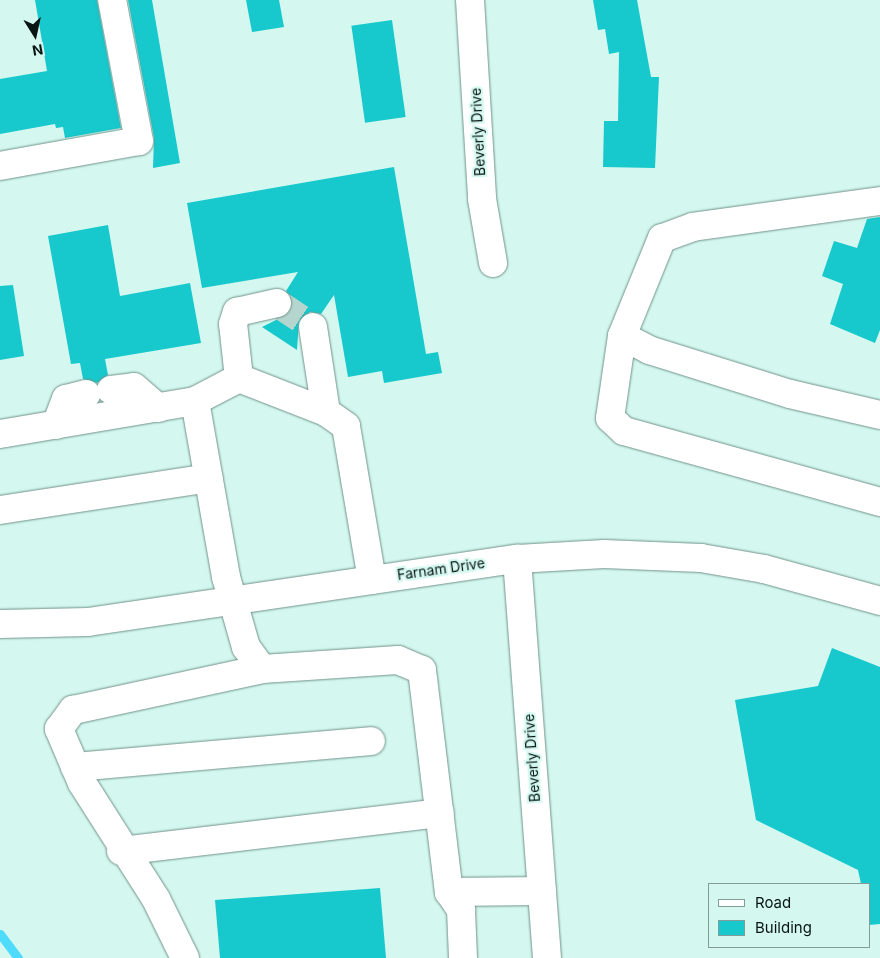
<!DOCTYPE html>
<html>
<head>
<meta charset="utf-8">
<style>
  body { margin:0 }
  #map { position:relative; width:880px; height:958px; overflow:hidden; background:#d4f8ef; font-family:Inter,sans-serif }
  div>[style] { position:absolute }
  .stream>* { height:9px; margin:-4.5px; padding:0 4.5px; transform-origin:4.5px; border-radius:4.5px; background:#4fdcfc }
  .building>* { inset:0; background:#17c8cc; transform-origin:0 0 }
  .minor-tunnel>* { height:28px; margin-top:-14px; transform-origin:0; background:repeating-linear-gradient(90deg,#b5d6ce 0 28px,transparent 0 42px) }
  .roads { filter:drop-shadow(0 0 1px #71928a) drop-shadow(0 0 1px #71928a) }
  .minor>* { height:28px; margin:-14px; padding:0 14px; transform-origin:14px; border-radius:14px; background:#fff }
  .major>* { height:28px; margin:-14px; padding:0 14px; transform-origin:14px; border-radius:14px; background:#fff }
  span { translate:-50% -50%; white-space:nowrap; text-align:center; line-height:1.15; -webkit-text-stroke:4.5px #d4f8ef; paint-order:stroke }
  .street-label { font-size:14px; color:#081512 }
  .legend { position:absolute; left:708px; top:883px; width:162px; height:65px; box-sizing:border-box; background:#d4f8ef; border:1px solid #829d97; margin:0; padding:6px 9px; list-style:none; font-size:15px; color:#081512 }
  .legend li { display:flex; align-items:center; gap:10px; height:25px }
  .legend b { width:25px; border:1px solid #829d97 }
  .north { position:absolute; left:10px; top:10px; width:50px; height:50px; -webkit-text-stroke:4px #d4f8ef; paint-order:stroke; rotate:170deg; font-size:14px; font-weight:700; line-height:20px; text-align:center; color:#081512 }
  .north::after { content:''; display:block; margin:auto; width:18px; height:22px; background:#081512; clip-path:polygon(50% 0,100% 100%,50% 72%,0 100%) }
</style>
</head>
<body>
<div id="map">
  <div class="stream">
    <i style="left:0;top:934px;width:30px;rotate:53deg"></i>
  </div>
  <div class="building">
    <i style="clip-path:polygon(35px 0,97px 0,121px 128px,65px 138px,63px 127px,56px 128px,55px 124px,0 134px,0 79px,47px 71px)"></i>
    <i style="clip-path:polygon(128px 0,152px 0,180px 163px,153px 168px,154px 138px)"></i>
    <i style="clip-path:polygon(246px 0,279px 0,284px 27px,252px 32px)"></i>
    <i style="clip-path:polygon(593px 0,637px 0,651px 77px,659px 77px,655px 168px,603px 167px,604px 121px,618px 121px,619px 52px,609px 54px,605px 29px,598px 30px)"></i>
    <i style="left:392px;top:20px;width:98px;height:41px;rotate:82deg"></i>
    <i style="clip-path:polygon(394px 167px,426px 354px,438px 352px,442px 373px,384px 383px,382px 371px,348px 377px,334px 295px,321px 314px,310px 312px,299px 321px,297px 350px,262px 327px,288px 314px,292px 300px,286px 291px,298px 272px,202px 288px,187px 203px)"></i>
    <i style="clip-path:polygon(880px 217px,880px 330px,875px 343px,830px 324px,843px 284px,822px 276px,834px 241px,857px 248px,867px 219px)"></i>
    <i style="clip-path:polygon(108px 225px,120px 296px,190px 283px,201px 343px,105px 359px,108px 375px,97px 383px,83px 379px,80px 363px,71px 364px,48px 236px)"></i>
    <i style="clip-path:polygon(13px 285px,24px 356px,0 360px,0 286px)"></i>
    <i style="clip-path:polygon(832px 648px,880px 667px,880px 924px,869px 925px,869px 884px,861px 884px,858px 870px,756px 820px,735px 700px,818px 686px)"></i>
    <i style="clip-path:polygon(380px 888px,386px 958px,220px 958px,215px 900px)"></i>
  </div>
  <div class="minor-tunnel">
    <i style="left:277px;top:303px;width:43px;rotate:33.7deg"></i>
  </div>
  <div class="roads">
    <div class="minor">
      <i style="left:470px;top:0;width:199px;rotate:86.5deg"></i>
      <i style="left:482px;top:199px;width:65px;rotate:80.2deg"></i>
      <i style="left:0;top:166px;width:141px;rotate:-10.2deg"></i>
      <i style="left:139px;top:141px;width:144px;rotate:-100.8deg"></i>
      <i style="left:880px;top:201px;width:189px;rotate:172.1deg"></i>
      <i style="left:693px;top:227px;width:33px;rotate:160deg"></i>
      <i style="left:662px;top:238px;width:106px;rotate:112.2deg"></i>
      <i style="left:622px;top:336px;width:83px;rotate:98.3deg"></i>
      <i style="left:610px;top:418px;width:19px;rotate:43deg"></i>
      <i style="left:624px;top:431px;width:266px;rotate:15.5deg"></i>
      <i style="left:313px;top:327px;width:86px;rotate:81.3deg"></i>
      <i style="left:622px;top:336px;width:30px;rotate:27deg"></i>
      <i style="left:649px;top:350px;width:148px;rotate:17.3deg"></i>
      <i style="left:790px;top:394px;width:92px;rotate:13.1deg"></i>
      <i style="left:239px;top:378px;width:54px;rotate:-96.3deg"></i>
      <i style="left:233px;top:324px;width:13px;rotate:-72deg"></i>
      <i style="left:237px;top:312px;width:41px;rotate:-12.7deg"></i>
      <i style="left:111px;top:390px;width:23px;rotate:-7deg"></i>
      <i style="left:134px;top:387px;width:32px;rotate:41deg"></i>
      <i style="left:56px;top:425px;width:28px;rotate:-69deg"></i>
      <i style="left:66px;top:399px;width:21px;rotate:-14deg"></i>
      <i style="left:0;top:434px;width:198px;rotate:-9.6deg"></i>
      <i style="left:0;top:510px;width:211px;rotate:-8.7deg"></i>
      <i style="left:517px;top:559px;width:87px;rotate:-3.3deg"></i>
      <i style="left:604px;top:554px;width:97px;rotate:2.4deg"></i>
      <i style="left:701px;top:558px;width:64px;rotate:9.9deg"></i>
      <i style="left:764px;top:569px;width:120px;rotate:15.4deg"></i>
      <i style="left:372px;top:580px;width:156px;rotate:-99.6deg"></i>
      <i style="left:346px;top:426px;width:24px;rotate:-145deg"></i>
      <i style="left:326px;top:412px;width:93px;rotate:-158.7deg"></i>
      <i style="left:239px;top:378px;width:50px;rotate:152.4deg"></i>
      <i style="left:195px;top:401px;width:179px;rotate:80deg"></i>
      <i style="left:226px;top:577px;width:73px;rotate:74.1deg"></i>
      <i style="left:246px;top:647px;width:27px;rotate:54deg"></i>
      <i style="left:262px;top:669px;width:136px;rotate:-3.8deg"></i>
      <i style="left:398px;top:660px;width:26px;rotate:23deg"></i>
      <i style="left:422px;top:670px;width:224px;rotate:83.1deg"></i>
      <i style="left:449px;top:892px;width:93px;rotate:-0.6deg"></i>
      <i style="left:75px;top:767px;width:297px;rotate:-5deg"></i>
      <i style="left:121px;top:851px;width:321px;rotate:-6.8deg"></i>
      <i style="left:449px;top:892px;width:22px;rotate:56deg"></i>
      <i style="left:461px;top:910px;width:48px;rotate:87.6deg"></i>
      <i style="left:185px;top:958px;width:66px;rotate:-116.2deg"></i>
      <i style="left:156px;top:899px;width:138px;rotate:-122.5deg"></i>
      <i style="left:82px;top:783px;width:59px;rotate:-113.1deg"></i>
      <i style="left:59px;top:729px;width:24px;rotate:-54deg"></i>
      <i style="left:73px;top:710px;width:193px;rotate:-12.2deg"></i>
    </div>
    <div class="major">
      <i style="left:0;top:624px;width:88px;rotate:-1.3deg"></i>
      <i style="left:88px;top:622px;width:434px;rotate:-8.4deg"></i>
      <i style="left:517px;top:559px;width:400px;rotate:85.7deg"></i>
    </div>
  </div>
  <div class="street-label">
    <span style="left:478px;top:132px;rotate:-93deg">Beverly Drive</span>
    <span style="left:441px;top:569px;rotate:-8deg">Farnam Drive</span>
    <span style="left:532px;top:758px;rotate:-94deg">Beverly Drive</span>
  </div>
  <ul class="legend">
  <li><b style="height:6px;background:#fff"></b>Road</li>
  <li><b style="height:14px;background:#17c8cc"></b>Building</li>
  </ul>
  <div class="north">N</div>
</div>
</body>
</html>
